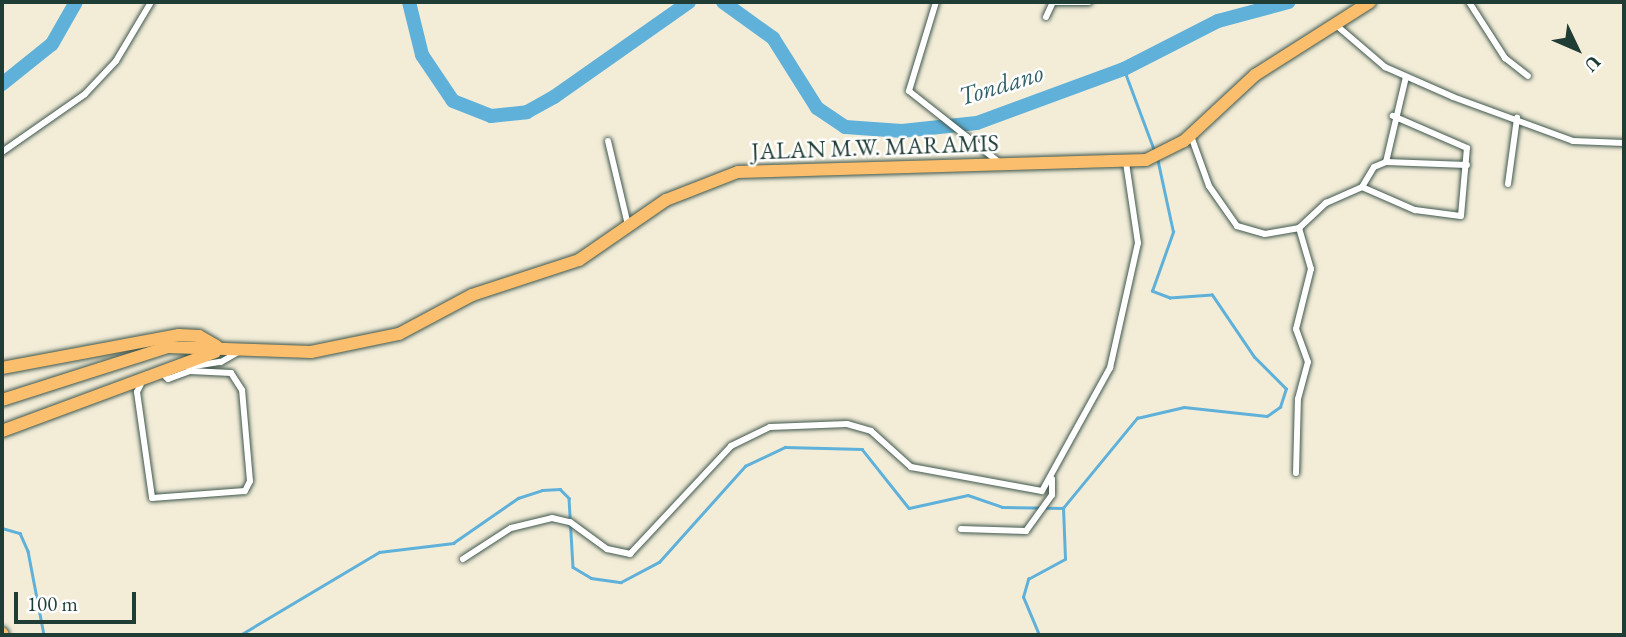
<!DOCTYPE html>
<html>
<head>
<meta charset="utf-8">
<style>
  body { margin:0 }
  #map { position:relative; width:1626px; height:637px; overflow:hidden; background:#f3edd8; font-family:"EB Garamond",serif }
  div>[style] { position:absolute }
  .stream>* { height:2.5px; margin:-1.25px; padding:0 1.25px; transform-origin:1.25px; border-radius:1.25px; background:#5fb1da }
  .river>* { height:14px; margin:-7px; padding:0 7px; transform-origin:7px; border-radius:7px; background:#5fb1da }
  .roads { filter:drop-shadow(0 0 2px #3f574d) drop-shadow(0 0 2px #3f574d) }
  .street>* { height:6px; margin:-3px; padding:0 3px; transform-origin:3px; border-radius:3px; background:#fff }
  .highway>* { height:12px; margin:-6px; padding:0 6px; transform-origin:6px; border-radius:6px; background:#fabe6d }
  span { translate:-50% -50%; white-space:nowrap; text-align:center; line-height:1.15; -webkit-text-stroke:5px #fff; paint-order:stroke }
  .street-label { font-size:24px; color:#1f3d34 }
  .water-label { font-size:26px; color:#326066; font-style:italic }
  .frame { position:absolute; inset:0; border:4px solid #1f3d34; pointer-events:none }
  .north { position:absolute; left:1542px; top:14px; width:70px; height:70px; -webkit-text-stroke:5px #fff; paint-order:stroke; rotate:134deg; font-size:19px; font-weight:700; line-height:28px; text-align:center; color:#1f3d34 }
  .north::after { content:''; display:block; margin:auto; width:24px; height:32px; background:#1f3d34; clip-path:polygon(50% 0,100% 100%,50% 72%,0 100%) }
  .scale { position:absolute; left:14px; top:592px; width:122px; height:32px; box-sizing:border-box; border:4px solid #1f3d34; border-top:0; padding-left:9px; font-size:21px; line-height:24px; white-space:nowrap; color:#1f3d34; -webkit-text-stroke:5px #fff; paint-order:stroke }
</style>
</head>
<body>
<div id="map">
  <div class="stream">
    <i style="left:1124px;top:69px;width:89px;rotate:69.5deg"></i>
    <i style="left:2px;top:528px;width:19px;rotate:16deg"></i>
    <i style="left:20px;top:533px;width:20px;rotate:66deg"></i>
    <i style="left:28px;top:551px;width:86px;rotate:79.2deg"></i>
    <i style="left:240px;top:635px;width:162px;rotate:-30.8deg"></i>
    <i style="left:379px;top:552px;width:75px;rotate:-6.9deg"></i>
    <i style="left:453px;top:543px;width:79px;rotate:-34.7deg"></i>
    <i style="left:518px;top:498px;width:25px;rotate:-18deg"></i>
    <i style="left:542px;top:490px;width:18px;rotate:-3deg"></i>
    <i style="left:560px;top:489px;width:13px;rotate:45deg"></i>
    <i style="left:569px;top:498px;width:69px;rotate:86.7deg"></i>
    <i style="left:573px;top:567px;width:21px;rotate:31deg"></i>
    <i style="left:591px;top:578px;width:30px;rotate:8deg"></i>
    <i style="left:621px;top:582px;width:43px;rotate:-27.8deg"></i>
    <i style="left:659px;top:562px;width:129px;rotate:-48.1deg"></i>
    <i style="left:745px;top:466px;width:44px;rotate:-25.4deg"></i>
    <i style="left:785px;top:447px;width:77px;rotate:1.5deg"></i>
    <i style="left:862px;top:449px;width:75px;rotate:51.5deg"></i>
    <i style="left:909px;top:508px;width:60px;rotate:-12.4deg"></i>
    <i style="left:968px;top:495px;width:36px;rotate:19deg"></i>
    <i style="left:1002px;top:507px;width:61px;rotate:0.9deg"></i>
    <i style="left:1039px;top:635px;width:41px;rotate:-112.8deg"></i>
    <i style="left:1023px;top:597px;width:19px;rotate:-74deg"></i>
    <i style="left:1028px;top:579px;width:42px;rotate:-28.4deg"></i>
    <i style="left:1065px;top:559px;width:51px;rotate:-92.2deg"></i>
    <i style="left:1063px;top:508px;width:117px;rotate:-50.6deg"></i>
    <i style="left:1137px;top:418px;width:48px;rotate:-13.2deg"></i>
    <i style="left:1184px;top:407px;width:83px;rotate:6.2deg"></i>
    <i style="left:1267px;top:416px;width:16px;rotate:-35deg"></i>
    <i style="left:1280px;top:407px;width:19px;rotate:-72deg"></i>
    <i style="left:1286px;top:389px;width:45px;rotate:-135deg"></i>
    <i style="left:1254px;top:357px;width:75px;rotate:-124.1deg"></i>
    <i style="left:1212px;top:295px;width:42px;rotate:175.9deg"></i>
    <i style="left:1170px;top:298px;width:19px;rotate:-159deg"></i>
    <i style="left:1152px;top:291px;width:63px;rotate:-70.4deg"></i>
    <i style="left:1173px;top:232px;width:76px;rotate:-102.2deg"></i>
  </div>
  <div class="river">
    <i style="left:409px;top:2px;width:55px;rotate:76.2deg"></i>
    <i style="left:422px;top:55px;width:55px;rotate:56deg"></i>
    <i style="left:453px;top:101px;width:41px;rotate:21.5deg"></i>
    <i style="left:491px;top:116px;width:36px;rotate:-6deg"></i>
    <i style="left:527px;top:112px;width:31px;rotate:-29deg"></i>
    <i style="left:554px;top:97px;width:165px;rotate:-35.1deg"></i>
    <i style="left:723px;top:2px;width:62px;rotate:35.8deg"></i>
    <i style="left:773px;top:38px;width:83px;rotate:57.8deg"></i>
    <i style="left:817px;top:108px;width:34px;rotate:34deg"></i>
    <i style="left:845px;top:127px;width:57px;rotate:4deg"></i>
    <i style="left:902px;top:131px;width:75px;rotate:-6.1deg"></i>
    <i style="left:977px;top:123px;width:157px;rotate:-20.2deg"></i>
    <i style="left:1124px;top:69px;width:106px;rotate:-27.1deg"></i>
    <i style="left:1218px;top:21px;width:73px;rotate:-15deg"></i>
    <i style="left:2px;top:84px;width:64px;rotate:-38.7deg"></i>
    <i style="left:52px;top:44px;width:48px;rotate:-60.3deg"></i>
  </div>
  <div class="roads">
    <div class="street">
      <i style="left:936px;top:2px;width:93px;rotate:106.9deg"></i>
      <i style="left:909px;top:91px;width:115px;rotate:38.3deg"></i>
      <i style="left:1053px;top:2px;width:36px"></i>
      <i style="left:1469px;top:2px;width:67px;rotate:57.3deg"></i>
      <i style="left:1505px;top:58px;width:29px;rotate:38deg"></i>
      <i style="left:1046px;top:17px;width:17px;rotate:-65deg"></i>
      <i style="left:1336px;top:25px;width:65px;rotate:40.6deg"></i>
      <i style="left:1385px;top:67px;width:74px;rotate:23.8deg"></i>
      <i style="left:1453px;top:97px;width:128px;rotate:20.1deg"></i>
      <i style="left:1573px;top:141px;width:51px;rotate:2.2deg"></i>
      <i style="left:1191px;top:136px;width:53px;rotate:70.2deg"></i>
      <i style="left:1209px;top:186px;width:49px;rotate:55deg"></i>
      <i style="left:1237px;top:226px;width:29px;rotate:16deg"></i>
      <i style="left:1265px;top:234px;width:35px;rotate:-10deg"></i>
      <i style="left:1299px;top:228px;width:37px;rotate:-43deg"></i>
      <i style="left:1326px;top:203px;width:39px;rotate:-24deg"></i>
      <i style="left:1362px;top:187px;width:23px;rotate:-59deg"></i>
      <i style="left:1374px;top:167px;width:13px;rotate:-23deg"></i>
      <i style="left:1386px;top:162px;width:87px;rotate:-76.8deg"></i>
      <i style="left:608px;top:141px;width:86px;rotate:76.6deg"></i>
      <i style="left:2px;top:152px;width:101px;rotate:-34.9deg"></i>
      <i style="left:85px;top:94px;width:45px;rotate:-46.8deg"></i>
      <i style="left:116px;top:61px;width:69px;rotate:-59.3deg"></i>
      <i style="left:1386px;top:162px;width:81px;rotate:2.1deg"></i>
      <i style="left:1508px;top:184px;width:67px;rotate:-82.2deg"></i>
      <i style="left:1362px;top:187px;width:58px;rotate:23.5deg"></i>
      <i style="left:1415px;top:210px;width:46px;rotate:7.4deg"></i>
      <i style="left:1461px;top:216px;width:68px;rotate:-85deg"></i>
      <i style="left:1467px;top:148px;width:81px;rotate:-156.6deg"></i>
      <i style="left:188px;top:367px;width:33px;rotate:-9deg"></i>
      <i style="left:221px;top:362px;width:22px;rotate:-30deg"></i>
      <i style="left:142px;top:382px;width:11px;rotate:117deg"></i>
      <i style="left:137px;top:392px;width:107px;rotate:81.9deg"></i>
      <i style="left:152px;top:498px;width:93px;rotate:-4.3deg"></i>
      <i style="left:245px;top:491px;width:11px;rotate:-63deg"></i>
      <i style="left:250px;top:481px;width:91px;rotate:-95deg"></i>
      <i style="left:242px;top:390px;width:20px;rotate:-123deg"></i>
      <i style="left:231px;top:373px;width:41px;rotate:-177.2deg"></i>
      <i style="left:190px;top:371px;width:23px;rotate:160deg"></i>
      <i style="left:168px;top:379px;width:7px;rotate:-135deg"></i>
      <i style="left:1296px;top:473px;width:74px;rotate:-88.5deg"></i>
      <i style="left:1298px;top:399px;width:38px;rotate:-75deg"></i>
      <i style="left:1308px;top:362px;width:35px;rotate:-110deg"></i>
      <i style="left:1296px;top:329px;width:62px;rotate:-76deg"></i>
      <i style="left:1311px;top:269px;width:43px;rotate:-106.3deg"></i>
      <i style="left:961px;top:529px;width:65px;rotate:1.8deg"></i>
      <i style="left:1026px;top:531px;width:44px;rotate:-54.2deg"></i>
      <i style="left:1052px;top:495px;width:16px;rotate:-90deg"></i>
      <i style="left:463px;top:559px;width:57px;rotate:-32.9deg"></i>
      <i style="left:511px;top:528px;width:42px;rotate:-13.7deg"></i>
      <i style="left:552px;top:518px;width:18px;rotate:13deg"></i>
      <i style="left:570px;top:522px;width:46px;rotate:36.1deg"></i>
      <i style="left:607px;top:549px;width:24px;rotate:12deg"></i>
      <i style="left:630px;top:554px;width:148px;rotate:-46.9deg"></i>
      <i style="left:731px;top:446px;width:43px;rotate:-26deg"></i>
      <i style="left:770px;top:427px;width:77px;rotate:-2.2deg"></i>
      <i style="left:847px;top:424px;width:25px;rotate:16deg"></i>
      <i style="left:871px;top:431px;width:54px;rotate:42deg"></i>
      <i style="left:911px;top:467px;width:133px;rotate:10.4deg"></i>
      <i style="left:1042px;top:491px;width:141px;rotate:-61.1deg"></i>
      <i style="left:1110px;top:368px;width:128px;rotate:-77.4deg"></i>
      <i style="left:1138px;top:243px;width:81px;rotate:-98.5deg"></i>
    </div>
    <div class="highway">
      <i style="left:2px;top:368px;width:180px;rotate:-10.6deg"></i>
      <i style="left:179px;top:335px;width:20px;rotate:3deg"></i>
      <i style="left:199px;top:336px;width:20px;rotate:30deg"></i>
      <i style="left:2px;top:400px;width:174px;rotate:-17.7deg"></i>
      <i style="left:168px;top:347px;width:143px;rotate:2deg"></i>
      <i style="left:311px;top:352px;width:90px;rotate:-11.6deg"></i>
      <i style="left:399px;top:334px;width:83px;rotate:-28.1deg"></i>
      <i style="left:472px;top:295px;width:113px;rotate:-18.1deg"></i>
      <i style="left:579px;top:260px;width:106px;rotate:-34.6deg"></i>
      <i style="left:666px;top:200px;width:77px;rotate:-21.3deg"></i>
      <i style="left:738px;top:172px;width:408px;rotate:-1.7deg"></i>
      <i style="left:1146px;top:160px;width:42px;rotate:-26.6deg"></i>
      <i style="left:1184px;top:141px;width:97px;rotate:-42.9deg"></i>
      <i style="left:1255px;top:75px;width:136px;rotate:-32.4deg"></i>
      <i style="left:2px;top:431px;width:227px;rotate:-20.3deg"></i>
      <i style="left:2px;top:633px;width:2px;rotate:63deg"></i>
    </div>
  </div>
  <div class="street-label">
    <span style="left:875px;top:147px;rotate:-2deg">JALAN M.W. MARAMIS</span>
  </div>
  <div class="water-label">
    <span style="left:1001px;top:85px;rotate:-17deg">Tondano</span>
  </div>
  <div class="frame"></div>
  <div class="north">U</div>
  <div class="scale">100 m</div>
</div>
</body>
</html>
